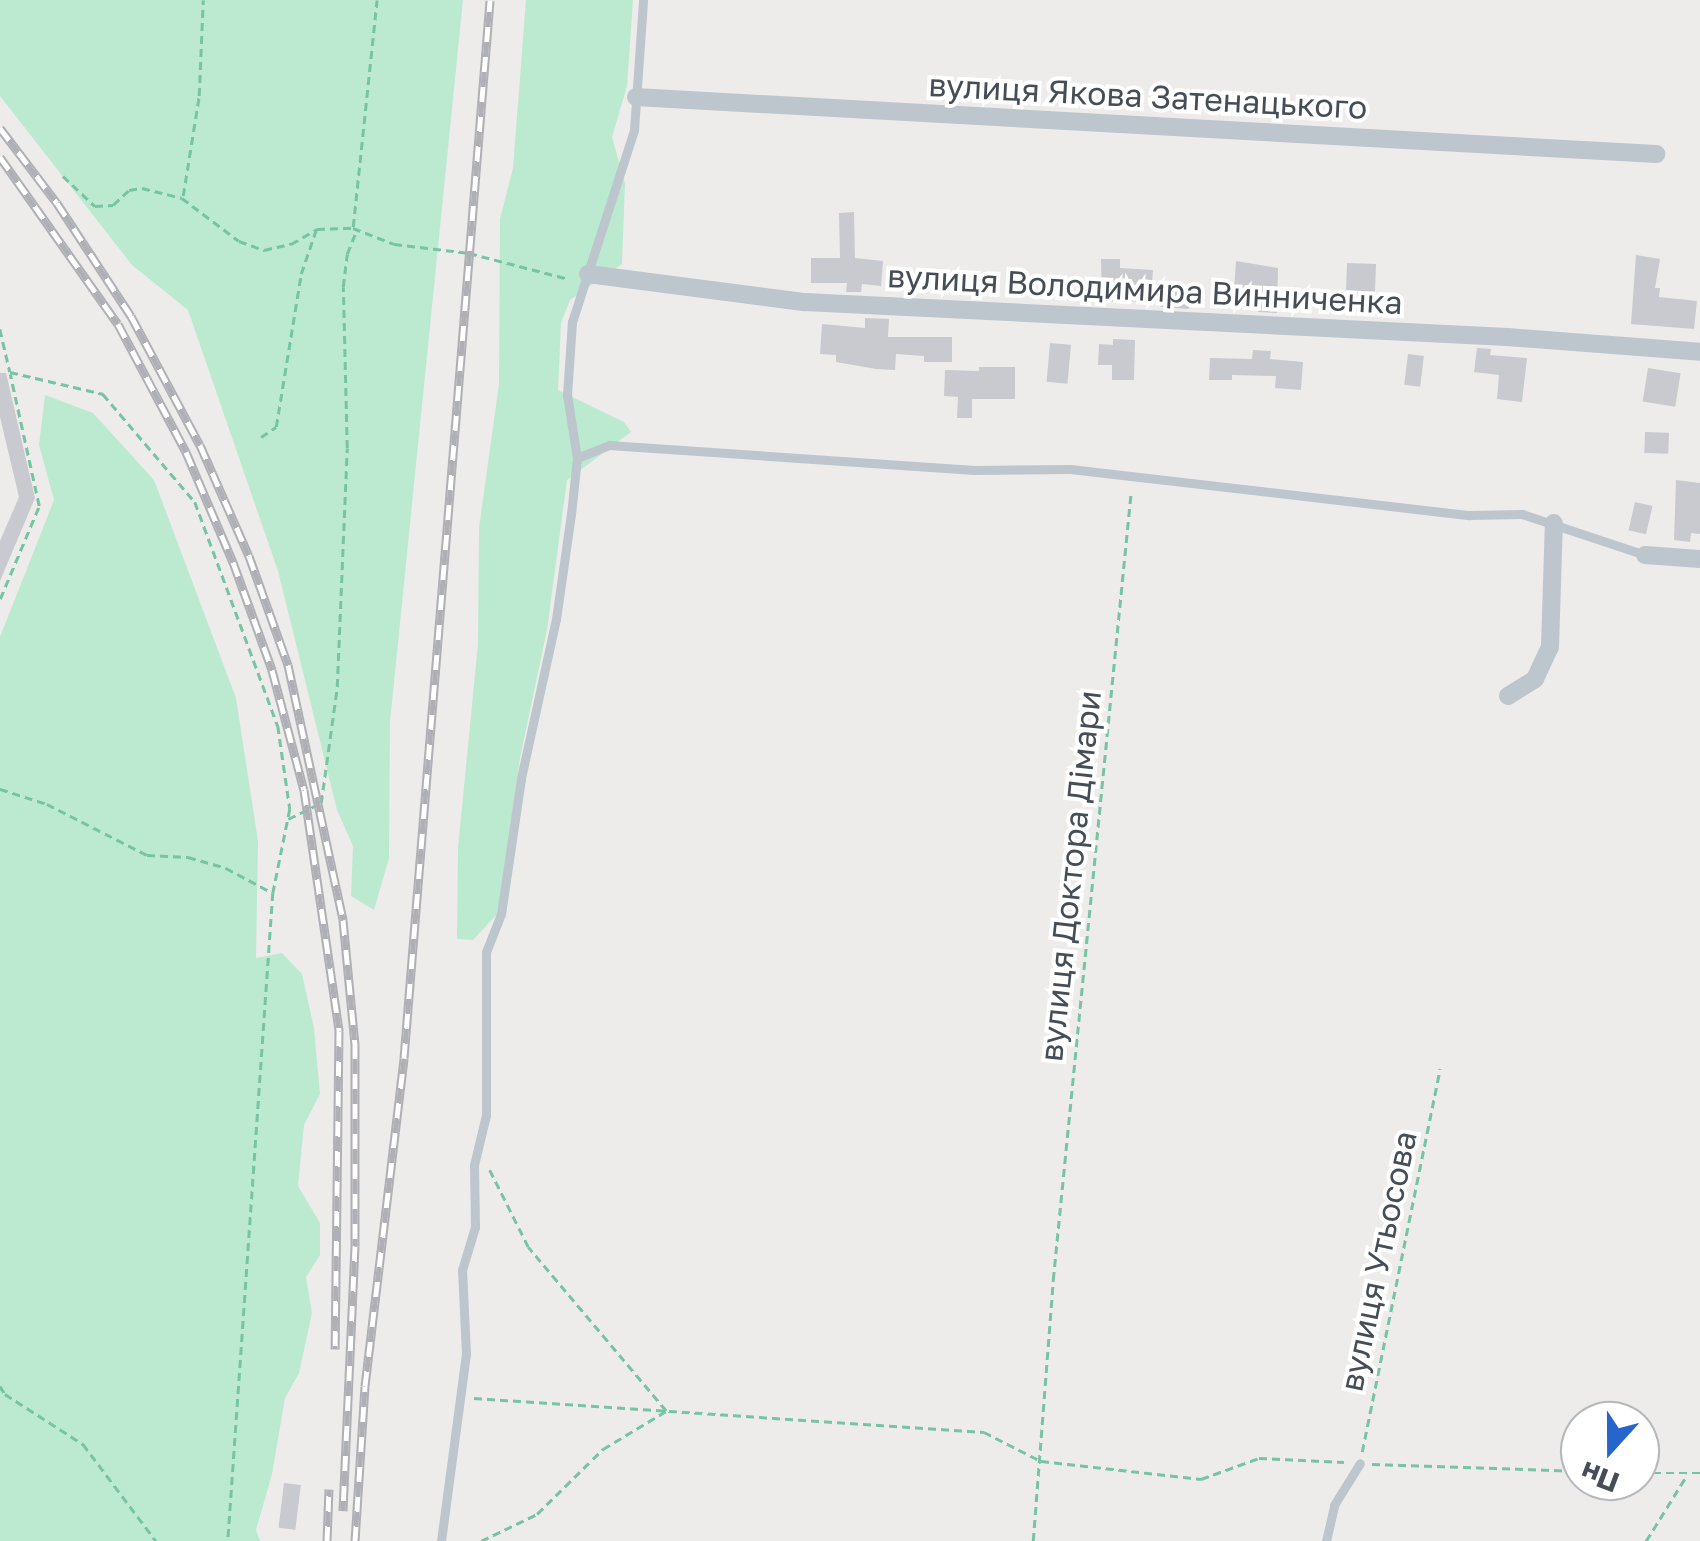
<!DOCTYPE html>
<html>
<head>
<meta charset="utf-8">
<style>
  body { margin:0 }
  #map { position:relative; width:1700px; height:1541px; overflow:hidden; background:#eeebeb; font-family:"Golos Text",sans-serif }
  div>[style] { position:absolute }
  .green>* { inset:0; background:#bbead0 }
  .building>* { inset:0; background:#c8cad0; transform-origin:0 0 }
  .path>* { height:2.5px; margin-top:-1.25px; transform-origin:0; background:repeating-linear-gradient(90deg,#76c4a3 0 8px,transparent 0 13px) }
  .service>* { height:9px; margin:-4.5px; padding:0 4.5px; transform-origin:4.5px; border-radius:4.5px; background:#bdc5cd }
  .minor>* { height:18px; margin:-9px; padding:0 9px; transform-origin:9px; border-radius:9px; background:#bdc5cd }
  .rail>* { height:9px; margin-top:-4.5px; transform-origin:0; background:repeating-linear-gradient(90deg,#fff 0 15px,#aeb0b5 0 30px); box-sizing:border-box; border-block:2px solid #aeb0b5 }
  span { translate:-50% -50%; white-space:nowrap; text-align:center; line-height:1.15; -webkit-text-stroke:8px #fff; paint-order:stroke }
  .street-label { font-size:32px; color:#454d57 }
  .north { position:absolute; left:1560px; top:1401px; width:100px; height:100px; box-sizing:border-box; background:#fff; border:2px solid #b5b8bc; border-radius:50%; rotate:201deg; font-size:28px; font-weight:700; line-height:40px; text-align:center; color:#454d57 }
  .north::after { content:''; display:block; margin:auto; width:35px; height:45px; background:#2665cc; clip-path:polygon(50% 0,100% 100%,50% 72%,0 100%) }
</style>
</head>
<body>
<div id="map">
  <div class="green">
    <i style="clip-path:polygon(0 0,463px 0,390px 722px,389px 858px,374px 910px,351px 896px,353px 846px,337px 810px,278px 571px,188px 310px,132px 265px,0 96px)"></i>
    <i style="clip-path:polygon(526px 0,633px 0,627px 86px,612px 137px,625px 184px,622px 264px,570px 300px,561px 323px,558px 390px,624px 422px,631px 432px,567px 480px,547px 630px,520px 758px,498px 913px,473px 940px,457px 939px,458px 848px,478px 644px,479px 528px,499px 384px,500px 219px,513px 168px)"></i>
    <i style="clip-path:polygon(45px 395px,93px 413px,154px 480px,236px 698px,258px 841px,256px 958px,282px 953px,302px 974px,314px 1028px,320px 1094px,304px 1125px,298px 1186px,320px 1223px,320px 1255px,306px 1277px,312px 1313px,299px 1373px,285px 1398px,272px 1474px,256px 1530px,260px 1541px,0 1541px,0 637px,54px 500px,39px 445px)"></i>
  </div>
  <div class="building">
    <i style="clip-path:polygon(854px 212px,855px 258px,883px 261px,881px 286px,862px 284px,861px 292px,846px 292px,847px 283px,811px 283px,811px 258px,840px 258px,839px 213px)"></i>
    <i style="clip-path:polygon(1636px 255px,1660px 259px,1655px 288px,1660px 288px,1659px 297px,1697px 301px,1694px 329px,1631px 324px)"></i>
    <i style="clip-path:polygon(1101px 259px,1120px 259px,1120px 268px,1153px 270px,1152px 284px,1191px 288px,1189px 309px,1161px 307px,1162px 301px,1102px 302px)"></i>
    <i style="clip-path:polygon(1236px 261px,1278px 268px,1277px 313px,1258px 312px,1259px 305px,1233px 304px)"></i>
    <i style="left:1347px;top:263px;width:29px;height:32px;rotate:2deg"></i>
    <i style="clip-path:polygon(865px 318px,889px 319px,888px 337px,952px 337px,952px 362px,924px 362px,924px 356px,896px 354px,895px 370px,876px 369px,836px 362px,836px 355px,820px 354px,822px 324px,865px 328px)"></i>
    <i style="clip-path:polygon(1113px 339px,1135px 340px,1134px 380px,1112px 380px,1112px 365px,1098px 365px,1099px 344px,1113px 345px)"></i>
    <i style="left:1050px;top:343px;width:21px;height:39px;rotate:5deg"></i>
    <i style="clip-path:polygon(1477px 348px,1491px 349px,1490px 355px,1527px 358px,1522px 402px,1497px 399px,1499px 375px,1474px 372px)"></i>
    <i style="clip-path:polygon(1253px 350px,1271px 351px,1270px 359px,1303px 362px,1301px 390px,1275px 388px,1276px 376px,1232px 375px,1232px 380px,1209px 380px,1210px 358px,1252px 359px)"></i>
    <i style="left:1408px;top:354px;width:16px;height:31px;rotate:7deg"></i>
    <i style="clip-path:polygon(979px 367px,1015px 367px,1015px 399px,972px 399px,972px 418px,957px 418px,958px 397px,944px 396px,945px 370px,979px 371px)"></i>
    <i style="left:1648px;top:368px;width:33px;height:34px;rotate:9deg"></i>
    <i style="clip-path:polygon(0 373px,6px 373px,35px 498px,0 581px,0 541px,19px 497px,0 417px)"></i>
    <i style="left:1645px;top:432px;width:24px;height:21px;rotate:2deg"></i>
    <i style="clip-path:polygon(1676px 480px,1700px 483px,1700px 534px,1691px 533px,1690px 542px,1674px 540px)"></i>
    <i style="left:1635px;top:502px;width:18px;height:29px;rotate:13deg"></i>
    <i style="left:284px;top:1483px;width:17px;height:45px;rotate:7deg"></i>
  </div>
  <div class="path">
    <i style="left:63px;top:176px;width:44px;rotate:43.2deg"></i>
    <i style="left:95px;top:206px;width:18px;rotate:-3deg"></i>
    <i style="left:113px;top:205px;width:22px;rotate:-43deg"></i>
    <i style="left:129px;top:190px;width:13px;rotate:-9deg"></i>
    <i style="left:142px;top:188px;width:41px;rotate:14deg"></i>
    <i style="left:182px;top:198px;width:71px;rotate:37deg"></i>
    <i style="left:239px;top:241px;width:27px;rotate:20deg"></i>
    <i style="left:264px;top:250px;width:28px;rotate:-13deg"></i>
    <i style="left:291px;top:244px;width:30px;rotate:-30deg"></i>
    <i style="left:317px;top:229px;width:36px;rotate:-2deg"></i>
    <i style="left:353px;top:228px;width:44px;rotate:21.3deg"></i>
    <i style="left:394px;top:244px;width:76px;rotate:6.8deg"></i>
    <i style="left:469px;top:253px;width:103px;rotate:14.6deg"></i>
    <i style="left:183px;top:196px;width:101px;rotate:-80.9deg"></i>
    <i style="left:199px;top:96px;width:96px;rotate:-87.6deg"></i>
    <i style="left:353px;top:227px;width:228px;rotate:-84deg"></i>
    <i style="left:0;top:329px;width:44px;rotate:76.9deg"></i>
    <i style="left:10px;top:372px;width:96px;rotate:13.3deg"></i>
    <i style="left:103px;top:394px;width:142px;rotate:49.6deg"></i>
    <i style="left:195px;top:502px;width:239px;rotate:69.7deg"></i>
    <i style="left:278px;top:726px;width:84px;rotate:81.8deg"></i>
    <i style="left:290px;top:809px;width:86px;rotate:101.4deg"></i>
    <i style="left:273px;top:893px;width:650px;rotate:93.97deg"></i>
    <i style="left:261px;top:437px;width:18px;rotate:-34deg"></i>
    <i style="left:276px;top:427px;width:155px;rotate:-80.7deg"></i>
    <i style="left:301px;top:274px;width:46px;rotate:-71.2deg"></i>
    <i style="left:0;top:599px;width:101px;rotate:-67.2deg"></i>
    <i style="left:39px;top:506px;width:135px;rotate:-102.4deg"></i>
    <i style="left:0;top:789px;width:49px;rotate:17.7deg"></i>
    <i style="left:47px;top:804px;width:112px;rotate:27deg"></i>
    <i style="left:147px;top:855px;width:41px;rotate:2.8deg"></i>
    <i style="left:188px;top:857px;width:40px;rotate:16deg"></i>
    <i style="left:226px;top:868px;width:51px;rotate:28.1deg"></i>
    <i style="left:288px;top:819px;width:37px;rotate:-26deg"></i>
    <i style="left:321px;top:803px;width:117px;rotate:-82.1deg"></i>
    <i style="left:337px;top:687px;width:239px;rotate:-87.6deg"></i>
    <i style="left:347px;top:448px;width:161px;rotate:-91.4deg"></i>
    <i style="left:343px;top:287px;width:33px;rotate:-83deg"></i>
    <i style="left:347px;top:254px;width:27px;rotate:-68deg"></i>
    <i style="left:0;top:1386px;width:9px;rotate:58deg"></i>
    <i style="left:5px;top:1394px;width:93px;rotate:32.7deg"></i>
    <i style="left:83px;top:1444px;width:121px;rotate:53deg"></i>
    <i style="left:474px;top:1398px;width:511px;rotate:3.81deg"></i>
    <i style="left:984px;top:1432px;width:64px;rotate:27deg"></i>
    <i style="left:1041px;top:1461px;width:161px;rotate:6.4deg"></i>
    <i style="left:1201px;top:1479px;width:62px;rotate:-19.9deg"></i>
    <i style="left:1259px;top:1458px;width:85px;rotate:2.7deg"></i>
    <i style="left:1362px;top:1452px;width:391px;rotate:-78.5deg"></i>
    <i style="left:1372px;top:1464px;width:208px;rotate:1.9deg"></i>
    <i style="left:1640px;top:1473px;width:60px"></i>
    <i style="left:481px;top:1541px;width:62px;rotate:-25.7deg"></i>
    <i style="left:537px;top:1514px;width:93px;rotate:-44.6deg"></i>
    <i style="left:603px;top:1449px;width:74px;rotate:-31.1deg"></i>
    <i style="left:666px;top:1411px;width:214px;rotate:-130.1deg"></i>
    <i style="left:528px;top:1247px;width:89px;rotate:-116.6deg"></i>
    <i style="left:1033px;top:1541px;width:262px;rotate:-85.6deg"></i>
    <i style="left:1053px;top:1280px;width:792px;rotate:-84.35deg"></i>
    <i style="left:1646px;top:1541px;width:78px;rotate:-58.2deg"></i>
  </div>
  <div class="service">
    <i style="left:577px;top:458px;width:35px;rotate:-22deg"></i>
    <i style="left:609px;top:445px;width:366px;rotate:3.9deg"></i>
    <i style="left:974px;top:470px;width:96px;rotate:-0.6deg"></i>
    <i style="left:1070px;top:469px;width:402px;rotate:6.6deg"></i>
    <i style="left:1469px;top:515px;width:53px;rotate:-1.1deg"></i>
    <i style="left:1522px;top:514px;width:130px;rotate:18.4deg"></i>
    <i style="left:441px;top:1541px;width:189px;rotate:-82.4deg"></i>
    <i style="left:466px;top:1354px;width:84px;rotate:-92.7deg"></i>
    <i style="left:462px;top:1270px;width:45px;rotate:-73.2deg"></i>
    <i style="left:475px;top:1227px;width:62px;rotate:-90.9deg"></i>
    <i style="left:474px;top:1165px;width:51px;rotate:-76.5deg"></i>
    <i style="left:486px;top:1115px;width:163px;rotate:-90deg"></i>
    <i style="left:486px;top:952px;width:41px;rotate:-68.5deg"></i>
    <i style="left:501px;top:914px;width:137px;rotate:-81.6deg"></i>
    <i style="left:521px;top:778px;width:163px;rotate:-77.6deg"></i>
    <i style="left:556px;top:619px;width:106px;rotate:-81.9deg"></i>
    <i style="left:571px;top:514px;width:56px;rotate:-83.9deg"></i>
    <i style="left:577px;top:458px;width:64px;rotate:-99deg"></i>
    <i style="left:567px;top:395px;width:73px;rotate:-86.1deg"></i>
    <i style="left:572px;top:322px;width:202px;rotate:-72.1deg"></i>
    <i style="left:634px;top:130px;width:130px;rotate:-86deg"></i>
    <i style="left:1326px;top:1541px;width:37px;rotate:-77deg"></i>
    <i style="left:1334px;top:1505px;width:49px;rotate:-58.2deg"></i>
  </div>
  <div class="minor">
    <i style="left:636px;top:97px;width:1022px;rotate:3.2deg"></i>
    <i style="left:588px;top:274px;width:219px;rotate:7.4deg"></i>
    <i style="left:805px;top:302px;width:703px;rotate:2.85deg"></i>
    <i style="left:1507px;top:337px;width:194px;rotate:4.4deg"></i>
    <i style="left:1645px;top:555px;width:55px;rotate:4.2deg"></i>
    <i style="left:1508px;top:696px;width:32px;rotate:-32deg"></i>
    <i style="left:1535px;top:679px;width:35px;rotate:-65deg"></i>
    <i style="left:1550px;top:647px;width:124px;rotate:-88.2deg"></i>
  </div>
  <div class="rail">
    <i style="left:0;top:128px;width:94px;rotate:52.8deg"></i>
    <i style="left:57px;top:203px;width:135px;rotate:56.8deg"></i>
    <i style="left:131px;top:316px;width:146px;rotate:61.9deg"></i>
    <i style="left:200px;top:445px;width:121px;rotate:66.2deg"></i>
    <i style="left:249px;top:556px;width:116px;rotate:70.3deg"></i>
    <i style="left:288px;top:665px;width:261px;rotate:77.8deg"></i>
    <i style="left:343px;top:920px;width:125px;rotate:84.5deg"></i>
    <i style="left:355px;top:1044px;width:202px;rotate:90deg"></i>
    <i style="left:355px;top:1246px;width:265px;rotate:92.6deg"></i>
    <i style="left:0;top:157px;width:204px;rotate:54.8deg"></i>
    <i style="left:118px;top:324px;width:145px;rotate:62deg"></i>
    <i style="left:186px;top:452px;width:120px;rotate:66.9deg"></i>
    <i style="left:233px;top:562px;width:115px;rotate:70.1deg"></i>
    <i style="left:272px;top:670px;width:124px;rotate:75.1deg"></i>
    <i style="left:304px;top:790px;width:244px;rotate:81.7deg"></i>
    <i style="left:339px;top:1031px;width:318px;rotate:90.7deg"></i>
    <i style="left:327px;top:1541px;width:52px;rotate:-87.8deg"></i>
    <i style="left:355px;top:1541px;width:155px;rotate:-86.3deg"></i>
    <i style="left:365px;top:1386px;width:330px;rotate:-83.2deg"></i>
    <i style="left:404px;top:1058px;width:1061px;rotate:-85.35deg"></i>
  </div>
  <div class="street-label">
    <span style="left:1148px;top:96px;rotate:3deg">вулиця Якова Затенацького</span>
    <span style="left:1145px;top:289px;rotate:3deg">вулиця Володимира Винниченка</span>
    <span style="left:1070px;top:876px;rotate:-84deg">вулиця Доктора Дімари</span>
    <span style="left:1378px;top:1261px;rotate:-78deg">вулиця Утьосова</span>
  </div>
  <div class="north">Пн</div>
</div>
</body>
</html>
